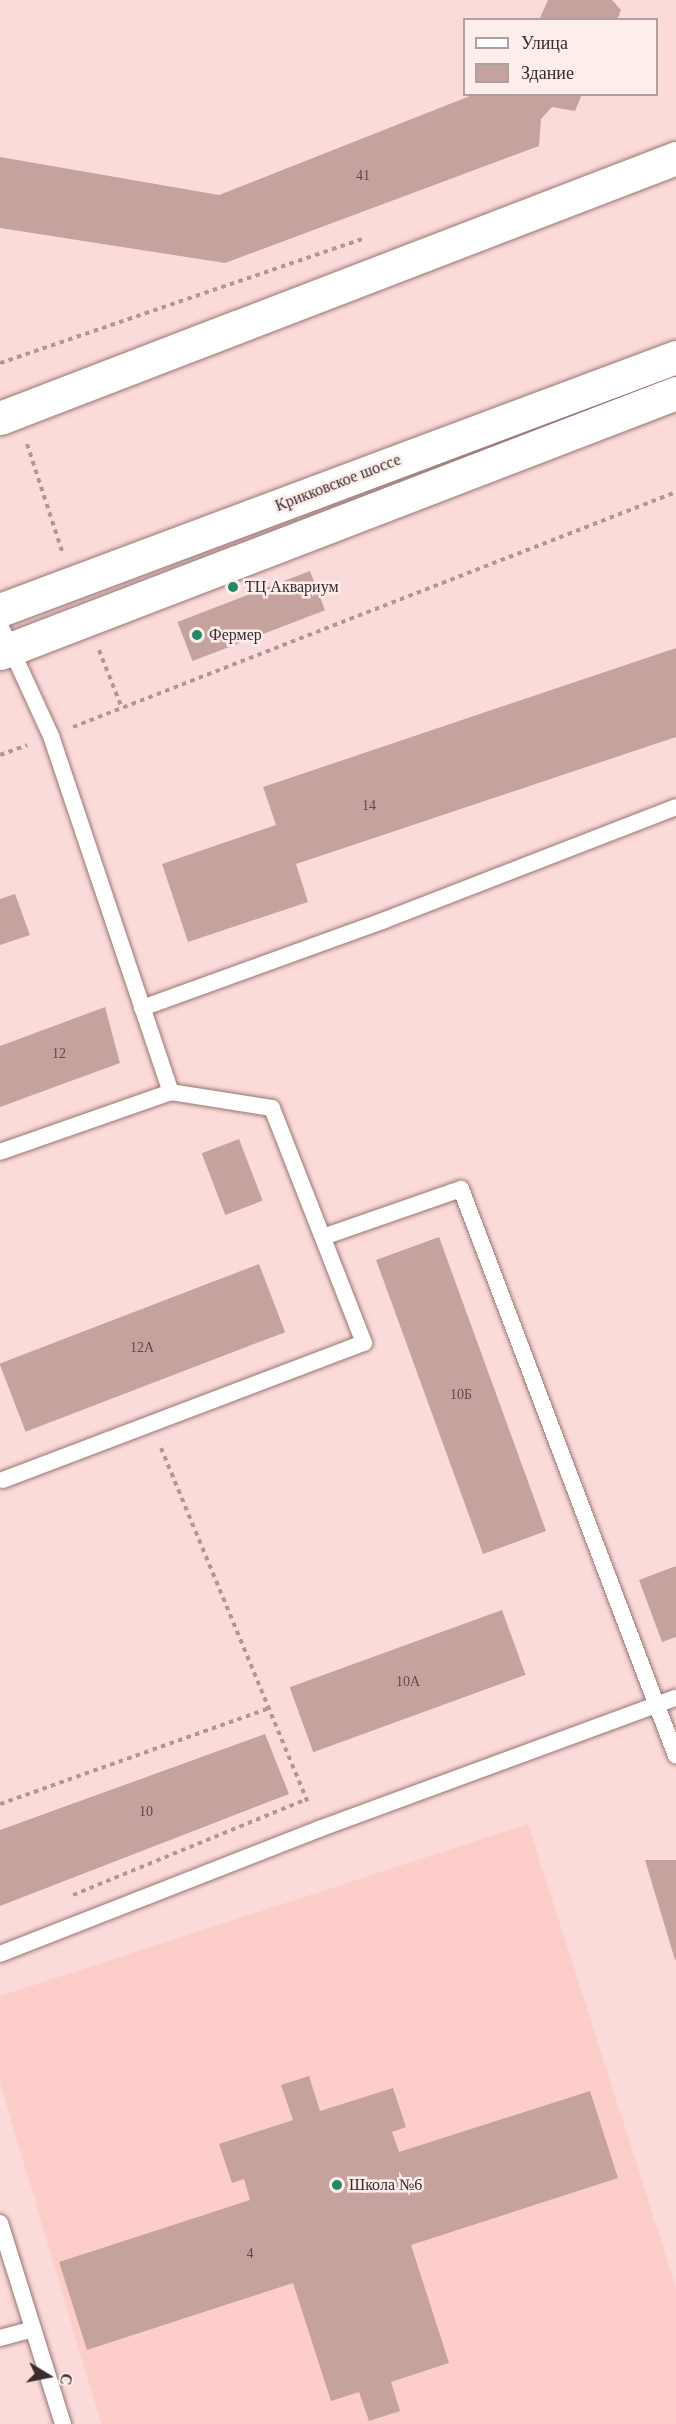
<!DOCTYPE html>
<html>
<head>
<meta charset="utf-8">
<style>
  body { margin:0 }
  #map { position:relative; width:676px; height:2424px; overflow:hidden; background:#fbdbd9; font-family:Georgia,serif }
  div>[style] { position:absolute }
  .built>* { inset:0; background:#fdcec9 }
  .building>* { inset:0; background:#c6a29f; transform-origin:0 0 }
  .path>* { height:4px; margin-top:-2px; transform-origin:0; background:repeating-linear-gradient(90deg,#b09795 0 4.5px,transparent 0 9px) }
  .roads { filter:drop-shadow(0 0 2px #977572) drop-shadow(0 0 2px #977572) }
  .lane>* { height:16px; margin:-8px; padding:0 8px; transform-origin:8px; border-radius:8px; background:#fff }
  .street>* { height:33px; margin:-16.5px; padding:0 16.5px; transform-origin:16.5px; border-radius:16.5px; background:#fff }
  .secondary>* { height:33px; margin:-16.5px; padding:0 16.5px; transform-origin:16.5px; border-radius:16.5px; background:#fff }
  .dots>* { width:16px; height:16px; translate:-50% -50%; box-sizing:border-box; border:3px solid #fdedeb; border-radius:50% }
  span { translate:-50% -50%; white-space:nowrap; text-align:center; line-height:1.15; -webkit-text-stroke:5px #fdedeb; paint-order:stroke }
  .number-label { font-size:14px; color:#5d4a47 }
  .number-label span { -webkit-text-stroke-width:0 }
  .street-label { font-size:16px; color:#3a2c2a }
  .poi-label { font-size:16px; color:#3a2c2a }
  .left { translate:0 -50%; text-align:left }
  .legend { position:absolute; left:463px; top:18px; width:195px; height:78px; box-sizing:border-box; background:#fdedeb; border:2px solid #afa09e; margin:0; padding:8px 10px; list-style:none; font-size:18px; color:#3a2c2a }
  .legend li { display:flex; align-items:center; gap:12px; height:30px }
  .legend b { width:30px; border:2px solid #afa09e }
  .north { position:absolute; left:18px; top:2346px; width:60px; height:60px; -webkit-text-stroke:4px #fdedeb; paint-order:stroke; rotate:100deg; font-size:16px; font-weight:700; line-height:24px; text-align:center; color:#3a2c2a }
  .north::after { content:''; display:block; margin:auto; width:21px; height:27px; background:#3a2c2a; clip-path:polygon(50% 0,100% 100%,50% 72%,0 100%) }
</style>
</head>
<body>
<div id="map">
  <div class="built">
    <i style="clip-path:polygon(528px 1824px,676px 2287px,676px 2424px,101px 2424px,0 2083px,0 1996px)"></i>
  </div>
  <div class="building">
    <i style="clip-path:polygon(548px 0,612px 0,621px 10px,617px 20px,539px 20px)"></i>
    <i style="clip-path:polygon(475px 94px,582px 94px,575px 111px,552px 107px,541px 119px,539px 146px,225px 263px,0 228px,0 157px,219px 195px)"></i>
    <i style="left:310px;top:571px;width:42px;height:142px;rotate:69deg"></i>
    <i style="clip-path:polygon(676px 648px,676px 737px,296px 864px,308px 902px,188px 942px,162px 864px,276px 825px,263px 787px)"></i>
    <i style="clip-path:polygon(15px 894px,30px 935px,0 945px,0 899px)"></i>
    <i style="clip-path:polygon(105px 1007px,120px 1063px,0 1107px,0 1046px)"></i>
    <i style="left:239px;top:1139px;width:66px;height:40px;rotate:69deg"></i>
    <i style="left:439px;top:1237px;width:313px;height:67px;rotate:70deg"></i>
    <i style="left:259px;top:1264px;width:73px;height:278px;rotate:69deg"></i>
    <i style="clip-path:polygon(676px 1566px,676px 1637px,662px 1642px,639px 1580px)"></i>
    <i style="left:502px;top:1610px;width:69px;height:226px;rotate:70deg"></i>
    <i style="clip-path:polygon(265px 1734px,289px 1794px,0 1906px,0 1830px)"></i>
    <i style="clip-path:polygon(645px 1860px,676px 1860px,676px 1960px,675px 1960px)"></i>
    <i style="clip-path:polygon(309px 2076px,320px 2111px,393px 2088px,406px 2127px,392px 2132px,399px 2152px,590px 2091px,618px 2178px,411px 2245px,449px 2363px,391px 2382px,400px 2411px,369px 2421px,359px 2392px,331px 2401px,293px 2283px,87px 2350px,59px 2262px,250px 2200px,244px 2179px,232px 2183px,219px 2144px,293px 2120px,281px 2085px)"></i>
  </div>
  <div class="path">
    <i style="left:0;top:363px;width:384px;rotate:-18.9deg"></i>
    <i style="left:27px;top:444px;width:113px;rotate:71.9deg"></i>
    <i style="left:99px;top:650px;width:62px;rotate:68.4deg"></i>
    <i style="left:73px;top:727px;width:647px;rotate:-21.29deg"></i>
    <i style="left:0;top:755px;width:29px;rotate:-20deg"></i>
    <i style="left:161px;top:1448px;width:387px;rotate:67.5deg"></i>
    <i style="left:0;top:1804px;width:287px;rotate:-19.6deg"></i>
    <i style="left:73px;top:1895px;width:253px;rotate:-22.3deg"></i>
  </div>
  <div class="roads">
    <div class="lane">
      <i style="left:0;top:625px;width:122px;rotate:65.3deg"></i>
      <i style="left:51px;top:736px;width:376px;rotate:71.4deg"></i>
      <i style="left:171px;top:1092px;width:181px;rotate:160.7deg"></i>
      <i style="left:142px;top:1008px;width:258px;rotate:-19.9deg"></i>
      <i style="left:385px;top:920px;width:312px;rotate:-21.2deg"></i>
      <i style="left:323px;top:1237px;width:146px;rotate:-19.2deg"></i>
      <i style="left:461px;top:1189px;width:606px;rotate:69.23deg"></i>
      <i style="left:3px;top:1480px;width:386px;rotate:-20.8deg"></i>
      <i style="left:364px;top:1343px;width:252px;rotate:-111.4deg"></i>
      <i style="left:272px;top:1108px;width:102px;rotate:-171deg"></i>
      <i style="left:0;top:1954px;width:343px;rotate:-21.4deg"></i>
      <i style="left:319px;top:1829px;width:380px;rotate:-20.2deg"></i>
      <i style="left:0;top:2223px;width:211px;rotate:72.6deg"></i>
      <i style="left:0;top:2338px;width:34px;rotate:-15deg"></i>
    </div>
    <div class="street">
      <i style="left:0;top:418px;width:724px;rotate:-21.04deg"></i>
    </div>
    <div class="secondary">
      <i style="left:0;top:610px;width:722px;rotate:-20.52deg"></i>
      <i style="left:0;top:653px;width:724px;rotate:-21.04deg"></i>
    </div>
  </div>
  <div class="dots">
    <i style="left:233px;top:587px;background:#1f8a67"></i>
    <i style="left:197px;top:635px;background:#1f8a67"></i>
    <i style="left:337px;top:2185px;background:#1f8a67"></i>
  </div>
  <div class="number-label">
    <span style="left:363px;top:176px">41</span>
    <span style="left:369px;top:806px">14</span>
    <span style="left:59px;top:1054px">12</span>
    <span style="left:142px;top:1348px">12А</span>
    <span style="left:461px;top:1395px">10Б</span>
    <span style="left:408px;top:1682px">10А</span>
    <span style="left:146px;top:1812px">10</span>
    <span style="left:250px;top:2254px">4</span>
  </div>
  <div class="street-label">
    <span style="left:338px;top:483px;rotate:-21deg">Крикковское шоссе</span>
  </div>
  <div class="poi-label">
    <span class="left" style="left:245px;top:587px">ТЦ Аквариум</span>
    <span class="left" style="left:209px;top:635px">Фермер</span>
    <span class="left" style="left:349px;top:2185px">Школа №6</span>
  </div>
  <ul class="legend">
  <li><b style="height:8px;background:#fff"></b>Улица</li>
  <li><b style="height:16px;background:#c6a29f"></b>Здание</li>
  </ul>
  <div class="north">С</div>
</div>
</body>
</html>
